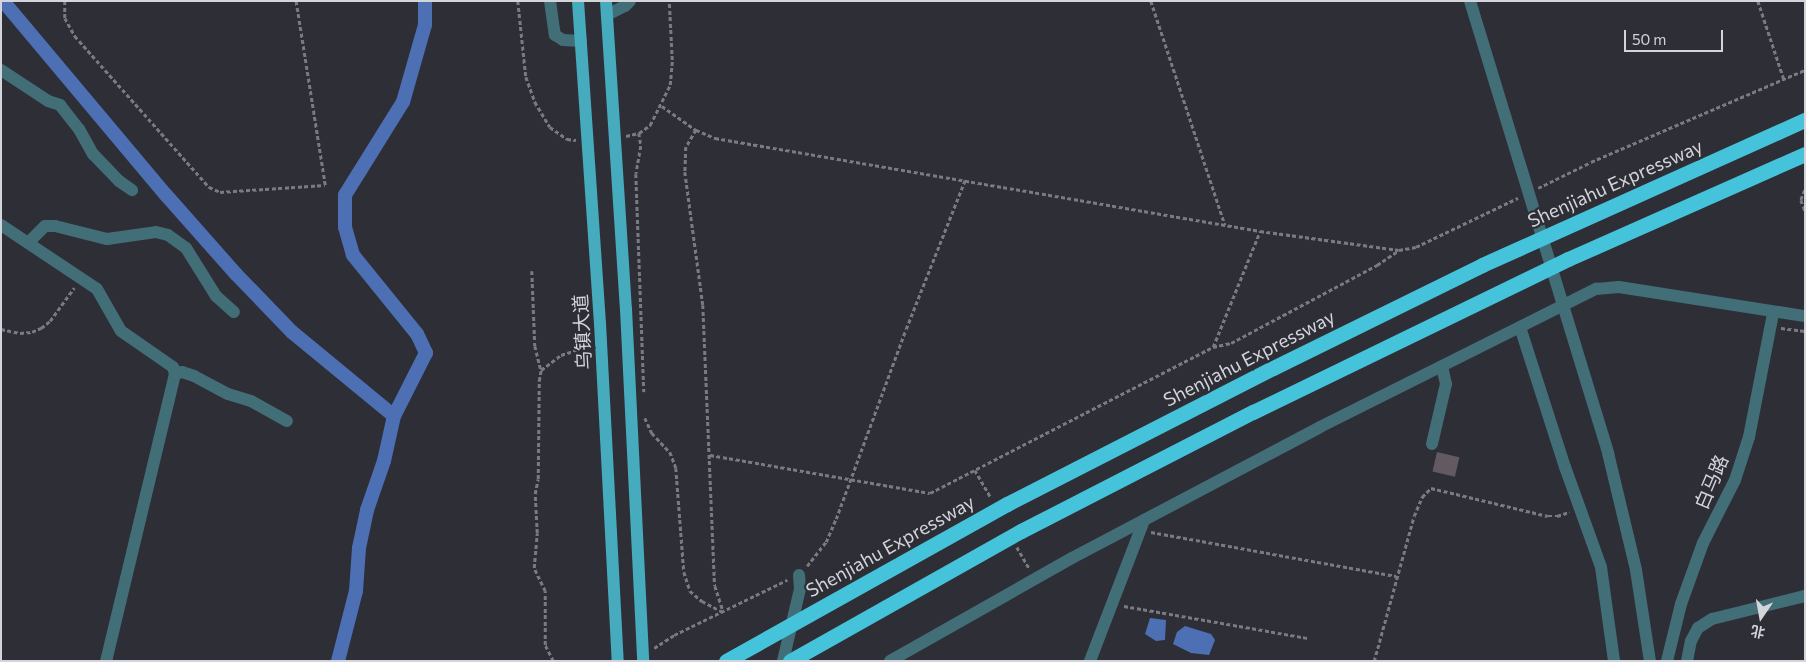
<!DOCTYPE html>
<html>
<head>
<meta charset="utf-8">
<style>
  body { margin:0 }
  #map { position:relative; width:1806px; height:662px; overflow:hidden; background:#2e2e37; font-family:Commissioner,"Noto Sans SC",sans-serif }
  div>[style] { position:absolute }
  .water>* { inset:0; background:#4d6fb3 }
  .canal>* { height:14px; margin:-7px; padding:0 7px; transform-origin:7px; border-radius:7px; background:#4d6fb3 }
  .building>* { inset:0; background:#625961; transform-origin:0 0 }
  .path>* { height:2.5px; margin-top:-1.25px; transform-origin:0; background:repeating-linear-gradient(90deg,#7a7b82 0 4px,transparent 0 6.5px) }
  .minor>* { height:12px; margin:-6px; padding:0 6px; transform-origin:6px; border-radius:6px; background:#426e77 }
  .major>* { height:12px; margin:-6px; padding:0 6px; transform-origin:6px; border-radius:6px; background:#47abbe }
  .highway>* { height:15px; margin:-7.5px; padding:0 7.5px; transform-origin:7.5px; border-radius:7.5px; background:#45c3da }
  span { translate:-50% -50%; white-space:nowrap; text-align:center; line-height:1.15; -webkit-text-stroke:4.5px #2e2e37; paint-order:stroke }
  .street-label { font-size:19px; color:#d4d5da }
  .frame { position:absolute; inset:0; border:2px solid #d4d5da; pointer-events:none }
  .north { position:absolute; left:1736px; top:592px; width:50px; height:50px; -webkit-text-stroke:4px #2e2e37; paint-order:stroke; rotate:192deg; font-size:14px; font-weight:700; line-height:20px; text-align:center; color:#d4d5da }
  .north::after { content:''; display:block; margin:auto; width:18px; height:22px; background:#d4d5da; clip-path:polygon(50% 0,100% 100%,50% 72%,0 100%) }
  .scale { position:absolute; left:1624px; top:30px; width:99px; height:22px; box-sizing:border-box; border:2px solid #d4d5da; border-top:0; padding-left:6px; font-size:15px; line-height:18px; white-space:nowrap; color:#d4d5da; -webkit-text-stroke:4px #2e2e37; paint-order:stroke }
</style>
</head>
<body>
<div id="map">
  <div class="water">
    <i style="clip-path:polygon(1150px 618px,1166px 620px,1165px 640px,1156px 641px,1145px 634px)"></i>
    <i style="clip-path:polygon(1185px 626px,1211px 634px,1215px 640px,1209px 655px,1191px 653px,1173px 644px,1177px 632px)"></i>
  </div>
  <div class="canal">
    <i style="left:3px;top:1px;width:253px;rotate:50deg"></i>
    <i style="left:166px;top:195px;width:106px;rotate:48.5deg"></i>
    <i style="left:236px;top:274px;width:81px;rotate:46deg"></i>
    <i style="left:292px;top:332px;width:132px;rotate:39.5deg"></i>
    <i style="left:338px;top:661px;width:72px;rotate:-75.6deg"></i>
    <i style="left:356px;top:591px;width:43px;rotate:-86deg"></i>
    <i style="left:359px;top:548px;width:39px;rotate:-78deg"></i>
    <i style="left:367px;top:510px;width:52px;rotate:-70.9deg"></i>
    <i style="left:384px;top:461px;width:46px;rotate:-77.5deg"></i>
    <i style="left:394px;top:416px;width:71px;rotate:-63.1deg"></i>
    <i style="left:426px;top:353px;width:21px;rotate:-115deg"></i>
    <i style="left:417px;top:334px;width:102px;rotate:-129deg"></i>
    <i style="left:353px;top:255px;width:29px;rotate:-106deg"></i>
    <i style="left:345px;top:227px;width:32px;rotate:-90deg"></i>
    <i style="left:345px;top:195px;width:110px;rotate:-58.1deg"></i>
    <i style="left:403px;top:102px;width:80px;rotate:-74.1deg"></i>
    <i style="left:425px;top:25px;width:24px;rotate:-90deg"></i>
  </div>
  <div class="building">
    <i style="left:1437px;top:452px;width:23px;height:20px;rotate:13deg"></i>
  </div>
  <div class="path">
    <i style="left:65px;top:1px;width:17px;rotate:90deg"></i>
    <i style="left:65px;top:18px;width:21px;rotate:61deg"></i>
    <i style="left:75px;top:36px;width:202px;rotate:48.4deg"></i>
    <i style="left:209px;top:187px;width:12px;rotate:24deg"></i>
    <i style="left:220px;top:192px;width:105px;rotate:-3.8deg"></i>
    <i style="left:325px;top:185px;width:186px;rotate:-99deg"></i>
    <i style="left:518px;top:1px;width:76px;rotate:84deg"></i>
    <i style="left:526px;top:77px;width:27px;rotate:70deg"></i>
    <i style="left:535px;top:102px;width:29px;rotate:59deg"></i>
    <i style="left:550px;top:127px;width:21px;rotate:35deg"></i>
    <i style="left:567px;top:139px;width:9px;rotate:6deg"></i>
    <i style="left:1151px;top:1px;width:236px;rotate:71.7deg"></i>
    <i style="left:1758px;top:1px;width:82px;rotate:71.6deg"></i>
    <i style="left:662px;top:106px;width:42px;rotate:35.2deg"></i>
    <i style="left:696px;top:130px;width:21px;rotate:23deg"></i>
    <i style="left:715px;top:138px;width:553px;rotate:9.68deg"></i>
    <i style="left:1260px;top:231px;width:140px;rotate:7.8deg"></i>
    <i style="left:1399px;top:250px;width:17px;rotate:-10deg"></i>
    <i style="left:1416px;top:247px;width:113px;rotate:-25.7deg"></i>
    <i style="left:696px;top:130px;width:20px;rotate:120deg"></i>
    <i style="left:686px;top:147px;width:25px;rotate:92deg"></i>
    <i style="left:685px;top:172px;width:134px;rotate:82.3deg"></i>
    <i style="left:703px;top:305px;width:281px;rotate:87.6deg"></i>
    <i style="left:715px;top:586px;width:26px;rotate:72deg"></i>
    <i style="left:639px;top:133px;width:13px;rotate:81deg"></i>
    <i style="left:641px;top:146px;width:28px;rotate:100deg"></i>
    <i style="left:636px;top:174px;width:218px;rotate:87.9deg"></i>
    <i style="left:626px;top:136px;width:13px;rotate:-13deg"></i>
    <i style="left:639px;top:133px;width:14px;rotate:-36deg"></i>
    <i style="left:650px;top:125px;width:45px;rotate:-63.4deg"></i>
    <i style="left:670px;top:85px;width:25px;rotate:-85deg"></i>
    <i style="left:672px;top:60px;width:59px;rotate:-92.9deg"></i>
    <i style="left:1538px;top:188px;width:59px;rotate:-26.1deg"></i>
    <i style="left:1591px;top:162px;width:233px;rotate:-23.3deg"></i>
    <i style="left:1805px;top:190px;width:11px;rotate:112deg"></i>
    <i style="left:1801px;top:200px;width:12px;rotate:70deg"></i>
    <i style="left:532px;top:271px;width:75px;rotate:87.7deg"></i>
    <i style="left:535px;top:346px;width:25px;rotate:76deg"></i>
    <i style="left:1781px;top:328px;width:24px;rotate:7deg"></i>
    <i style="left:1px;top:329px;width:19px;rotate:12deg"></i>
    <i style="left:20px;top:333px;width:12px;rotate:-5deg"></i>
    <i style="left:32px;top:332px;width:10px;rotate:-24deg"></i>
    <i style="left:41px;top:328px;width:11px;rotate:-38deg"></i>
    <i style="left:50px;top:321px;width:41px;rotate:-54deg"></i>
    <i style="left:1213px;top:347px;width:18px;rotate:-13deg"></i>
    <i style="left:1231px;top:343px;width:166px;rotate:-28.1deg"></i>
    <i style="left:1377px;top:265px;width:25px;rotate:-34deg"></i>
    <i style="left:645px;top:418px;width:17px;rotate:65deg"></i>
    <i style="left:652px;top:433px;width:26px;rotate:47deg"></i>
    <i style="left:670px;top:452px;width:17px;rotate:69deg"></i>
    <i style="left:676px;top:468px;width:104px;rotate:85.6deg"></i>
    <i style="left:684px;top:572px;width:20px;rotate:72deg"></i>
    <i style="left:690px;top:591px;width:16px;rotate:40deg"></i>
    <i style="left:702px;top:601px;width:24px;rotate:28deg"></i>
    <i style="left:710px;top:455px;width:223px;rotate:9.8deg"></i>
    <i style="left:930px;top:493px;width:318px;rotate:-27.3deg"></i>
    <i style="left:1213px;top:347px;width:125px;rotate:-67.9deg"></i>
    <i style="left:975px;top:470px;width:32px;rotate:60deg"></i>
    <i style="left:1151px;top:532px;width:249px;rotate:10.2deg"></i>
    <i style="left:1017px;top:547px;width:24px;rotate:60deg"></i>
    <i style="left:807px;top:566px;width:31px;rotate:-52deg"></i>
    <i style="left:826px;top:542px;width:25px;rotate:-67deg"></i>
    <i style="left:836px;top:519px;width:202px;rotate:-69.8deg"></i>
    <i style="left:906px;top:329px;width:160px;rotate:-68.4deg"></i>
    <i style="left:1124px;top:606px;width:187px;rotate:9.9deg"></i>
    <i style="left:654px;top:648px;width:24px;rotate:-33deg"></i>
    <i style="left:674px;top:635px;width:126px;rotate:-26deg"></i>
    <i style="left:553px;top:661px;width:18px;rotate:-117deg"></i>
    <i style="left:545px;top:645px;width:54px;rotate:-90deg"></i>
    <i style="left:545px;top:591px;width:25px;rotate:-116deg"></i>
    <i style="left:534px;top:568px;width:35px;rotate:-85deg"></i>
    <i style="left:537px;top:533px;width:39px;rotate:-93deg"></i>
    <i style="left:535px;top:494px;width:15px;rotate:-79deg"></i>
    <i style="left:538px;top:479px;width:98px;rotate:-89.4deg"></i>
    <i style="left:539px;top:381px;width:11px;rotate:-80deg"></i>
    <i style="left:541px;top:370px;width:25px;rotate:-37deg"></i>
    <i style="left:561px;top:355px;width:29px;rotate:-18deg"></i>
    <i style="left:1374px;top:661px;width:150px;rotate:-74.6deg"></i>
    <i style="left:1414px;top:516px;width:21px;rotate:-67deg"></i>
    <i style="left:1422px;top:497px;width:13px;rotate:-45deg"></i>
    <i style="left:1431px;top:488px;width:120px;rotate:13.5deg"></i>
    <i style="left:1548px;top:516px;width:9px"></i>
    <i style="left:1557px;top:516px;width:13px;rotate:-18deg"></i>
  </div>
  <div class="minor">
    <i style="left:550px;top:1px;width:34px;rotate:82deg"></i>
    <i style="left:555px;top:35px;width:9px;rotate:32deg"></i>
    <i style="left:563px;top:40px;width:18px;rotate:3deg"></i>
    <i style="left:1470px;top:1px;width:473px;rotate:73deg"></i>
    <i style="left:1608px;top:453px;width:120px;rotate:76.5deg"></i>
    <i style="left:1636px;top:570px;width:92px;rotate:81.3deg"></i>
    <i style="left:607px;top:15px;width:20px;rotate:-27deg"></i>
    <i style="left:625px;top:6px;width:7px;rotate:-45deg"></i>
    <i style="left:1px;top:70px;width:56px;rotate:33.4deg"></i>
    <i style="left:48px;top:101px;width:13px;rotate:18deg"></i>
    <i style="left:60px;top:105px;width:31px;rotate:52deg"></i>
    <i style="left:79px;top:129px;width:29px;rotate:61deg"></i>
    <i style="left:93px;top:154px;width:37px;rotate:46deg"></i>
    <i style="left:119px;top:181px;width:16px;rotate:35deg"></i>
    <i style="left:1px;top:225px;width:115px;rotate:33.7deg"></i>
    <i style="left:97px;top:289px;width:48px;rotate:60.3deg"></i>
    <i style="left:121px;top:331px;width:63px;rotate:34.7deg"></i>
    <i style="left:173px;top:367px;width:7px;rotate:74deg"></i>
    <i style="left:175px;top:374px;width:295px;rotate:103.5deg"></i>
    <i style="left:28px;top:243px;width:24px;rotate:-45deg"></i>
    <i style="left:45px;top:226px;width:10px"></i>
    <i style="left:55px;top:226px;width:54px;rotate:14deg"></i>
    <i style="left:107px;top:239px;width:49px;rotate:-8.1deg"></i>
    <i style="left:156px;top:232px;width:12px;rotate:14deg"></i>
    <i style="left:168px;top:235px;width:22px;rotate:36deg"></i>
    <i style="left:186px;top:248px;width:57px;rotate:58deg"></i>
    <i style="left:216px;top:296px;width:24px;rotate:42deg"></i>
    <i style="left:1520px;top:327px;width:147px;rotate:72.2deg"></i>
    <i style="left:1565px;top:467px;width:106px;rotate:70.2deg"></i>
    <i style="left:1601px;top:567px;width:95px;rotate:82.1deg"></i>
    <i style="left:175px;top:374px;width:7px;rotate:-16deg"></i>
    <i style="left:182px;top:372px;width:13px;rotate:18deg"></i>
    <i style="left:194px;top:376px;width:38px;rotate:28deg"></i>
    <i style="left:228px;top:394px;width:24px;rotate:17deg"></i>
    <i style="left:251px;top:401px;width:41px;rotate:29.1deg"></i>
    <i style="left:1432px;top:444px;width:62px;rotate:-76.9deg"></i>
    <i style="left:1446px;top:384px;width:18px;rotate:-103deg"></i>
    <i style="left:783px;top:661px;width:74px;rotate:-76.7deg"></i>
    <i style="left:800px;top:589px;width:14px;rotate:-94deg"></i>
    <i style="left:890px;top:661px;width:209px;rotate:-29.5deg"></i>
    <i style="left:1072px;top:558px;width:280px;rotate:-27.8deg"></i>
    <i style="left:1320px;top:427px;width:309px;rotate:-26.6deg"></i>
    <i style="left:1596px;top:289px;width:23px;rotate:-5deg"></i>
    <i style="left:1619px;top:287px;width:188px;rotate:8.9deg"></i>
    <i style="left:1090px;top:661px;width:151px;rotate:-69deg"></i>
    <i style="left:1667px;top:661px;width:59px;rotate:-76.2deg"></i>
    <i style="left:1681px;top:604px;width:65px;rotate:-70.2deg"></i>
    <i style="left:1703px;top:543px;width:71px;rotate:-63.1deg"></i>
    <i style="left:1735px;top:480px;width:45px;rotate:-72deg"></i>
    <i style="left:1749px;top:437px;width:126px;rotate:-79deg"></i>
    <i style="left:1687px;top:661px;width:20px;rotate:-79deg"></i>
    <i style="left:1691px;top:641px;width:15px;rotate:-62deg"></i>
    <i style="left:1698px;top:628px;width:17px;rotate:-33deg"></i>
    <i style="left:1712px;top:619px;width:96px;rotate:-13.9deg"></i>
  </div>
  <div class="major">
    <i style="left:578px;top:1px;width:323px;rotate:86.1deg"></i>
    <i style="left:600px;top:323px;width:338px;rotate:87deg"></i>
    <i style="left:606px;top:1px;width:309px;rotate:86.3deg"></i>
    <i style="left:626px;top:309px;width:352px;rotate:87.2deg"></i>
  </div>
  <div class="highway">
    <i style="left:726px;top:661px;width:322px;rotate:-29.2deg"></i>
    <i style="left:1007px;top:504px;width:299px;rotate:-27.1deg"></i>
    <i style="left:1273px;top:368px;width:233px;rotate:-26.2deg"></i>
    <i style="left:1482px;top:265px;width:354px;rotate:-24.2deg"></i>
    <i style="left:790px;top:661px;width:265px;rotate:-29.4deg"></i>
    <i style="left:1021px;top:531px;width:261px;rotate:-27.2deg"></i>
    <i style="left:1253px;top:412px;width:350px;rotate:-25.9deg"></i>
    <i style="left:1568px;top:259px;width:259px;rotate:-23.9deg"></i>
  </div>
  <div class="street-label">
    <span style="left:1615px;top:183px;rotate:-24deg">Shenjiahu Expressway</span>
    <span style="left:582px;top:332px;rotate:-93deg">乌镇大道</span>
    <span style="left:1249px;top:358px;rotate:-27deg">Shenjiahu Expressway</span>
    <span style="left:1711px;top:482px;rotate:-67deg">白马路</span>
    <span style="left:890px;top:546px;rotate:-29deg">Shenjiahu Expressway</span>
  </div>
  <div class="frame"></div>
  <div class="north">北</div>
  <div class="scale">50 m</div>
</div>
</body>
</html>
